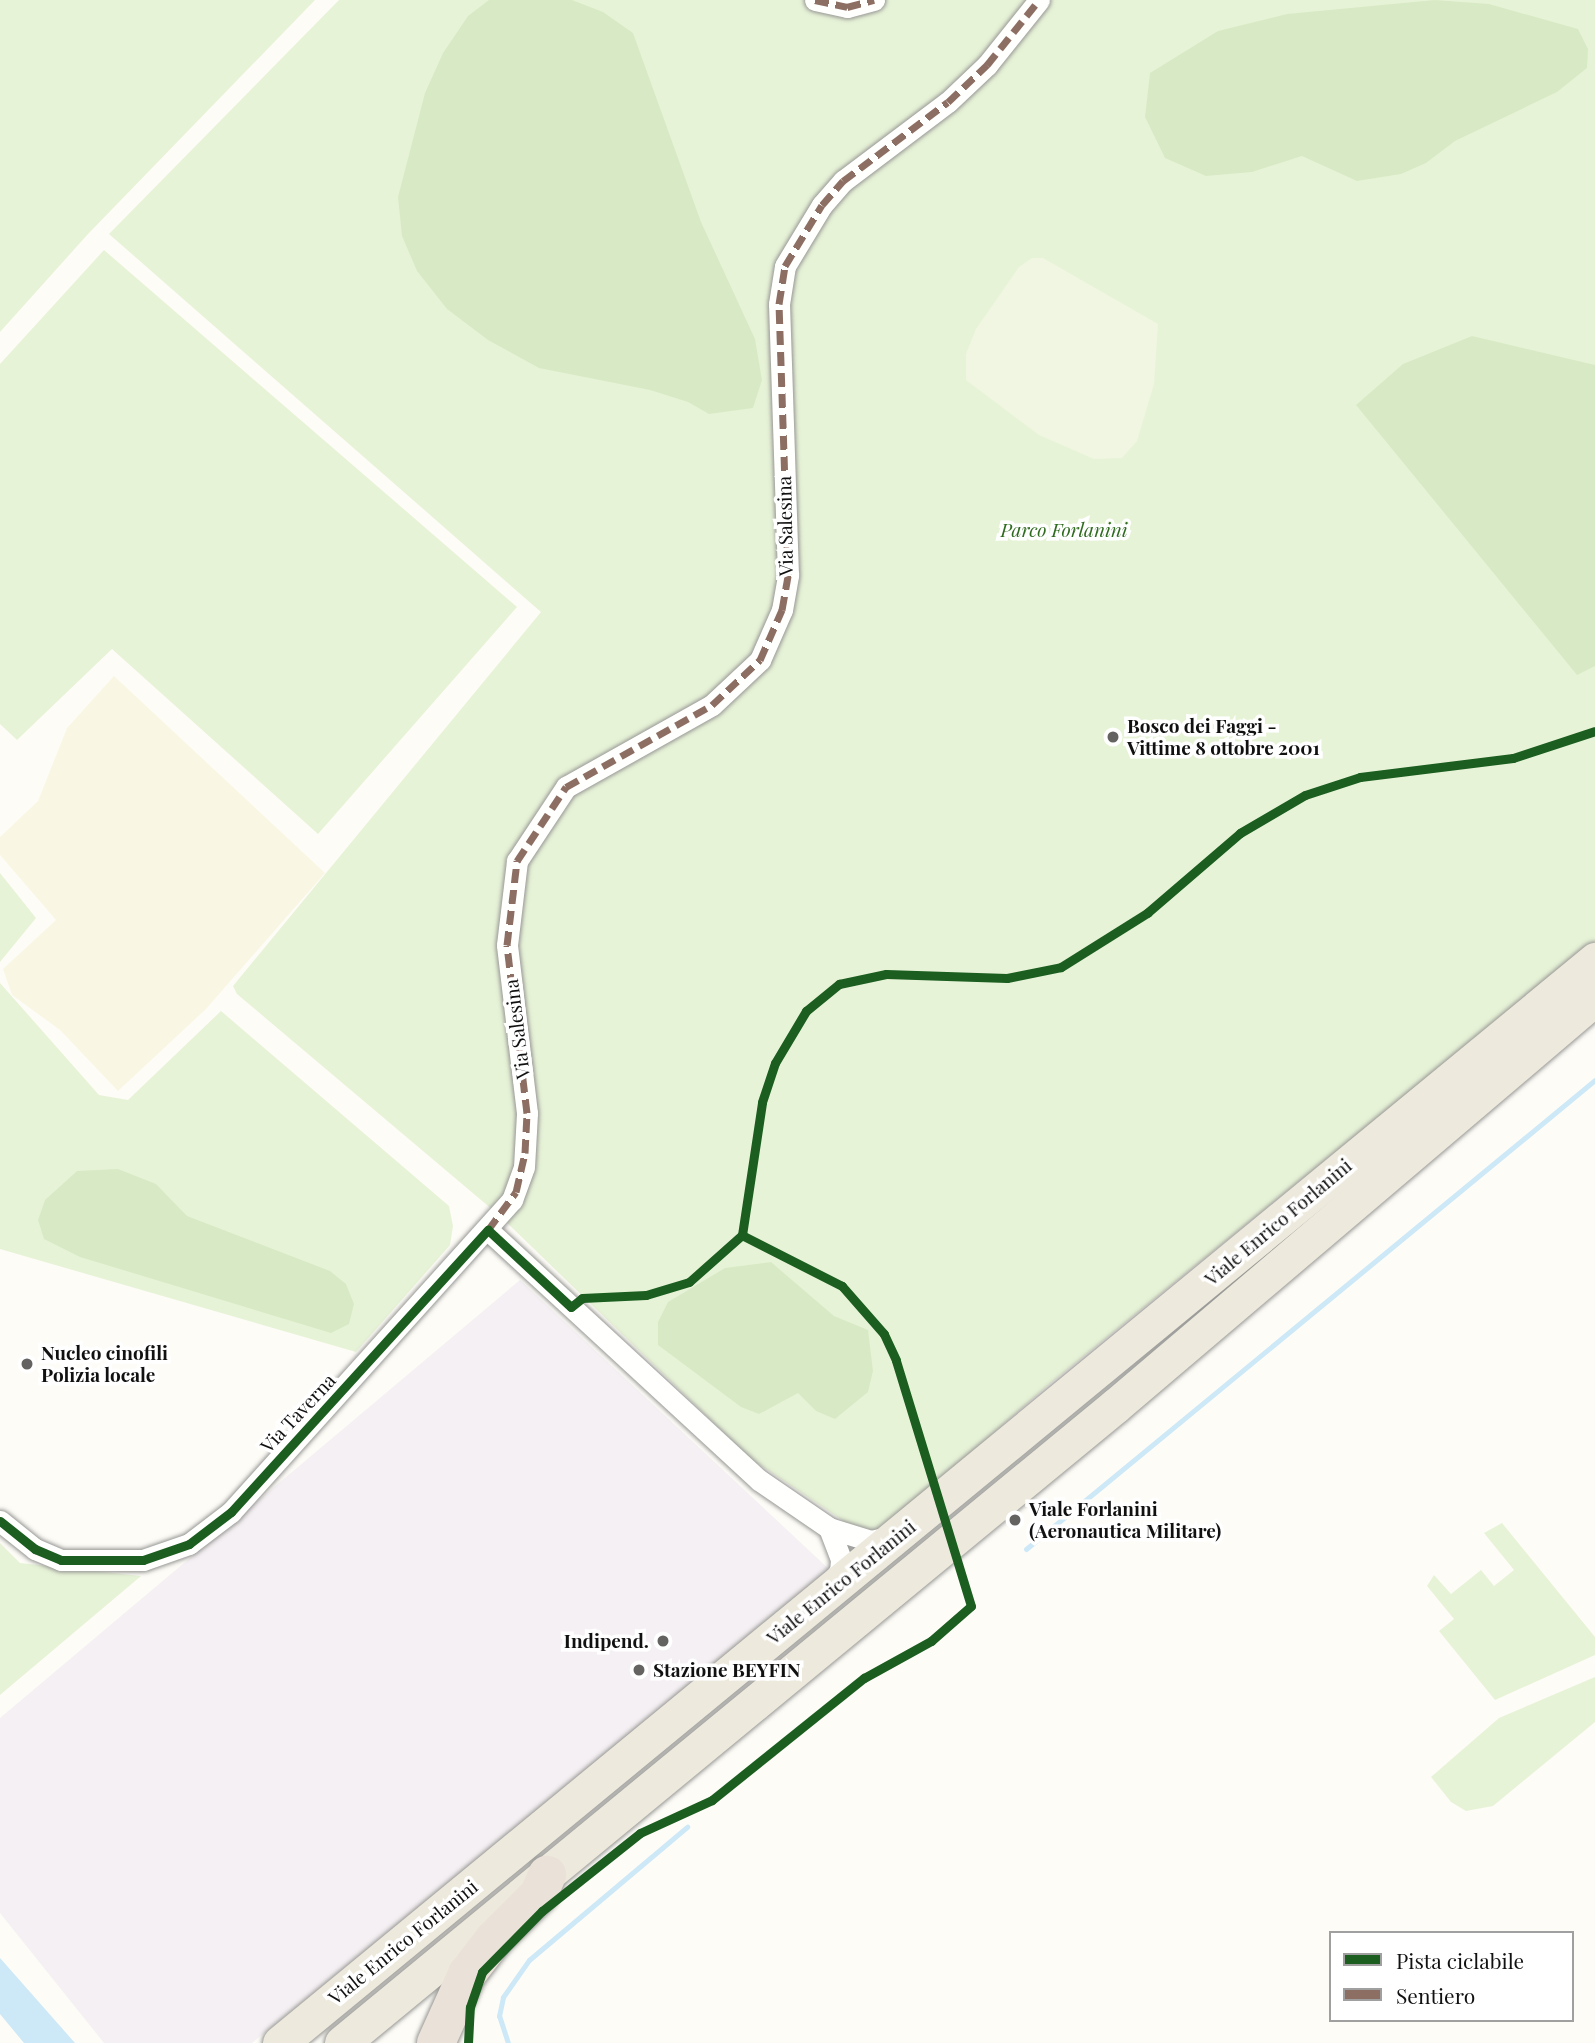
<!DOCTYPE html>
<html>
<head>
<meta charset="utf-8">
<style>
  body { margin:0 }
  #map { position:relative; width:1595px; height:2043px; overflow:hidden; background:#fdfcf7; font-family:"Playfair Display",serif }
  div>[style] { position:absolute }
  .industrial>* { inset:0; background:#f5f0f3 }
  .farmland>* { inset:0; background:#f9f7e4 }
  .green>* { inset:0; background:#e7f3d7 }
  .forest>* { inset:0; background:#d8eac5 }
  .pitch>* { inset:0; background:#f0f6e1 }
  .water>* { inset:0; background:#cde8f7 }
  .stream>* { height:5px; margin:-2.5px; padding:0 2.5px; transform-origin:2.5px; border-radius:2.5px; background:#cde8f7 }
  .roads { filter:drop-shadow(0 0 2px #979795) drop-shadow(0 0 2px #979795) }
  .street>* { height:21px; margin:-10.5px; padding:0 10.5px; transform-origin:10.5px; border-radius:10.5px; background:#fffffe }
  .primary>* { height:35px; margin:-17.5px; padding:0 17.5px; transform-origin:17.5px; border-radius:17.5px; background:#ede9dc }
  .highway>* { height:38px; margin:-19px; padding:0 19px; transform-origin:19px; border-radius:19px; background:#eae1d8 }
  .quiet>* { height:7px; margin-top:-3.5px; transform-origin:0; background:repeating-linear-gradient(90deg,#8d6e63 0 14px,transparent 0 21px) }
  .cycleway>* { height:9px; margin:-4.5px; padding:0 4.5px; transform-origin:4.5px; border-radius:4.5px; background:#1b5e20 }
  .dots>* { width:19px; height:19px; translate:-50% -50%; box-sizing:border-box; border:4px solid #fff; border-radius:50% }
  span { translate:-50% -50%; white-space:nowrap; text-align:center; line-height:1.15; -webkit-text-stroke:7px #fff; paint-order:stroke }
  .street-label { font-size:19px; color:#111 }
  .park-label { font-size:19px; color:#2f6b1f; font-style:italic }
  .poi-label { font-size:19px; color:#111; font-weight:700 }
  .left { translate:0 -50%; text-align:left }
  .right { translate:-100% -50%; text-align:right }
  .legend { position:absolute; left:1329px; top:1931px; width:245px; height:91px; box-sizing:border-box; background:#fff; border:2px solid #a0a0a0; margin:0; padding:9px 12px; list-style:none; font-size:21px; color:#111 }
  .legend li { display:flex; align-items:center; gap:14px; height:35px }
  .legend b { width:35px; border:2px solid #a0a0a0 }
</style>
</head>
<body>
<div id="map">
  <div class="industrial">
    <i style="clip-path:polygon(520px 1280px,831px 1571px,252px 2043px,104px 2043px,0 1913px,0 1718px)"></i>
  </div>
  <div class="farmland">
    <i style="clip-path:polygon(114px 676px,325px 873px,206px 1009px,118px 1091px,60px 1030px,12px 995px,3px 969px,56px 920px,0 855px,0 837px,38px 801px,67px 728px)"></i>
  </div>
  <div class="green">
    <i style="clip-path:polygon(0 0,315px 0,88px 234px,0 332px)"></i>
    <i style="clip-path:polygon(339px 0,1595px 0,1595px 941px,1046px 1387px,890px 1524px,872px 1532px,851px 1526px,751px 1459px,500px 1216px,237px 994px,233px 986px,541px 612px,109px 234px)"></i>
    <i style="clip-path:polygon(104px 250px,517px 607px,318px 834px,112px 649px,17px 740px,0 724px,0 364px)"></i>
    <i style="clip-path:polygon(0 873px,36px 918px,0 962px)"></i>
    <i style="clip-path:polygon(0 983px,99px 1095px,128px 1100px,221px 1011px,449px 1206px,453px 1226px,450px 1245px,356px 1352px,0 1249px)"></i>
    <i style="clip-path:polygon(1502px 1523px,1595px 1637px,1595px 1655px,1495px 1700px,1439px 1631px,1454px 1619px,1427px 1586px,1434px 1575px,1451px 1594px,1481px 1570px,1494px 1586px,1514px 1570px,1484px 1533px)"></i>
    <i style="clip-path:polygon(0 1543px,20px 1563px,141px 1576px,0 1695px)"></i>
    <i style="clip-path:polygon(1595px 1677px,1595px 1722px,1493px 1806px,1466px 1811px,1451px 1802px,1431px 1777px,1499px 1718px)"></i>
  </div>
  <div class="forest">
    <i style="clip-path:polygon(489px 0,572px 0,603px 12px,633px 33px,701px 222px,755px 339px,762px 380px,753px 408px,709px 414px,688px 402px,650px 390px,539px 368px,488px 340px,447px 309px,417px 271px,402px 236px,398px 197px,425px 93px,443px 53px,468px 16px)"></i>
    <i style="clip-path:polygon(1435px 0,1489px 4px,1578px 29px,1588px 49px,1587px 68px,1557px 92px,1455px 141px,1426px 163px,1401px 174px,1357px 181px,1302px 156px,1252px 172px,1206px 176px,1165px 158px,1145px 117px,1150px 73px,1218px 31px,1287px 14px)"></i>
    <i style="clip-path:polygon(1472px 336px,1595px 365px,1595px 666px,1577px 675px,1356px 405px,1403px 364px)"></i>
    <i style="clip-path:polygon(118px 1169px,156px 1184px,187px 1216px,330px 1271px,346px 1284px,354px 1304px,349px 1324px,331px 1333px,80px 1257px,44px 1239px,38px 1220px,45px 1200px,77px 1171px)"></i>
    <i style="clip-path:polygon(771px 1262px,834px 1316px,868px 1330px,873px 1371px,868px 1392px,835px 1419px,816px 1411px,798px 1393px,759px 1414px,741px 1407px,658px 1345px,658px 1322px,668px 1302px,725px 1268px)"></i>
  </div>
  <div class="pitch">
    <i style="clip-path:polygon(1032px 258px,1043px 258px,1158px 324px,1154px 384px,1137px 441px,1122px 458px,1094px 459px,1039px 435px,966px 380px,966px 354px,976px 329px,1019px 267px)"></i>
  </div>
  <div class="water">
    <i style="clip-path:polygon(0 1958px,75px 2043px,24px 2043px,0 2014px)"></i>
  </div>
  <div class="stream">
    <i style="left:1026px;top:1549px;width:737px;rotate:-39.5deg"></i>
    <i style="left:508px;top:2043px;width:28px;rotate:-108deg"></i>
    <i style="left:499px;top:2016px;width:19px;rotate:-78deg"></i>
    <i style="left:503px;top:1997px;width:45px;rotate:-54.9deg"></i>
    <i style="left:529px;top:1960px;width:207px;rotate:-40.1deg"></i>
  </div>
  <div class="roads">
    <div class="street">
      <i style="left:815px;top:0;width:33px;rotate:12deg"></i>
      <i style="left:847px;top:7px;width:28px;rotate:-15deg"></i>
      <i style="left:488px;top:1230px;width:369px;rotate:42.7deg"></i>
      <i style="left:759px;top:1480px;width:85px;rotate:34.4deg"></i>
      <i style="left:829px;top:1528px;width:44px;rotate:17.2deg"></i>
      <i style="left:871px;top:1541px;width:22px;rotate:-13deg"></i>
      <i style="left:0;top:1521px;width:45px;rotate:38.7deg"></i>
      <i style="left:35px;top:1549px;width:28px;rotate:23deg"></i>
      <i style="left:61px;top:1560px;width:82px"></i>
      <i style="left:143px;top:1560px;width:49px;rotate:-19.2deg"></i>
      <i style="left:189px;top:1544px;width:53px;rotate:-37.3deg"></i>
      <i style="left:231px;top:1512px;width:420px;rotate:-48deg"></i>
      <i style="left:512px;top:1200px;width:35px;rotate:-70deg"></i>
      <i style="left:524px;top:1167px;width:54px;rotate:-86.8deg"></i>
      <i style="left:527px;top:1113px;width:169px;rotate:-96.8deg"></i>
      <i style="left:507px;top:945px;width:85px;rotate:-83.2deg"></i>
      <i style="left:517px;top:861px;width:89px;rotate:-56.5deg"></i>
      <i style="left:566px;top:787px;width:167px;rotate:-29.3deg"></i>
      <i style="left:712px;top:705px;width:66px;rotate:-43.2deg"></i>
      <i style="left:760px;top:660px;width:55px;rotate:-66.3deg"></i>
      <i style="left:782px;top:610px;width:36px;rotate:-80deg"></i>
      <i style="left:788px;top:575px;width:271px;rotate:-91.9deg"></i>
      <i style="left:779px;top:304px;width:38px;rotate:-81deg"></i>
      <i style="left:785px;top:266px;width:71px;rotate:-58.8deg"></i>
      <i style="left:822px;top:205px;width:32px;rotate:-49deg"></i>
      <i style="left:843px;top:181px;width:131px;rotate:-37deg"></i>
      <i style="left:948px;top:102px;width:54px;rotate:-43.5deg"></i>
      <i style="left:987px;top:65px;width:83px;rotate:-51.3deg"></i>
      <i style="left:829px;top:1528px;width:34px;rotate:69deg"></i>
      <i style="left:841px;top:1560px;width:11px;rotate:95deg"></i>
      <i style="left:840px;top:1571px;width:16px;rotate:128deg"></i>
    </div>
    <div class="primary">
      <i style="left:280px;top:2043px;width:1704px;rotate:-39.47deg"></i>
      <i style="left:342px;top:2043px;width:1002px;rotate:-39.49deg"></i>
      <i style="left:1115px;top:1406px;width:630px;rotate:-40.36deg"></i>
    </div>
    <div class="highway">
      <i style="left:436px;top:2043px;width:76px;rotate:-65.8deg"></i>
      <i style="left:467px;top:1974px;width:44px;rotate:-52.4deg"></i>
      <i style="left:494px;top:1939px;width:64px;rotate:-45deg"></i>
      <i style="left:539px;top:1894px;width:21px;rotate:-67deg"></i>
    </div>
  </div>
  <div class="quiet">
    <i style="left:815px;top:0;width:33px;rotate:12deg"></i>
    <i style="left:847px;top:7px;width:28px;rotate:-15deg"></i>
    <i style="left:488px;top:1230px;width:47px;rotate:-53.6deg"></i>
    <i style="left:516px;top:1192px;width:40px;rotate:-77deg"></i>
    <i style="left:525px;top:1153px;width:40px;rotate:-87.1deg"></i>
    <i style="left:527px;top:1113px;width:169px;rotate:-96.8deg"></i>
    <i style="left:507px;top:945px;width:85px;rotate:-83.2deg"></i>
    <i style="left:517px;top:861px;width:89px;rotate:-56.5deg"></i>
    <i style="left:566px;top:787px;width:167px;rotate:-29.3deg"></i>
    <i style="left:712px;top:705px;width:66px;rotate:-43.2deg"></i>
    <i style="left:760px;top:660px;width:55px;rotate:-66.3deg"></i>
    <i style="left:782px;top:610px;width:36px;rotate:-80deg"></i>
    <i style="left:788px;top:575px;width:271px;rotate:-91.9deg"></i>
    <i style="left:779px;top:304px;width:38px;rotate:-81deg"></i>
    <i style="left:785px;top:266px;width:71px;rotate:-58.8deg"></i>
    <i style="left:822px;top:205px;width:32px;rotate:-49deg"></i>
    <i style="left:843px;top:181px;width:131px;rotate:-37deg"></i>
    <i style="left:948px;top:102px;width:54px;rotate:-43.5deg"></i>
    <i style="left:987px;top:65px;width:83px;rotate:-51.3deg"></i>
  </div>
  <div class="cycleway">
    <i style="left:0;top:1521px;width:45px;rotate:38.7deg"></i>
    <i style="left:35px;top:1549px;width:28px;rotate:23deg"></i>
    <i style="left:61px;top:1560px;width:82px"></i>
    <i style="left:143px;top:1560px;width:49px;rotate:-19.2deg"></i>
    <i style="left:189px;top:1544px;width:53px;rotate:-37.3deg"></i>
    <i style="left:231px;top:1512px;width:382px;rotate:-47.7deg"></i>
    <i style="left:488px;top:1230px;width:113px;rotate:42.9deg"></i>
    <i style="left:571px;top:1307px;width:14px;rotate:-39deg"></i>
    <i style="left:582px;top:1298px;width:64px;rotate:-2.7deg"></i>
    <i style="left:646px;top:1295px;width:45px;rotate:-16.8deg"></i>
    <i style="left:689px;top:1282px;width:71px;rotate:-41.6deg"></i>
    <i style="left:742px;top:1235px;width:134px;rotate:-81.4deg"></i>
    <i style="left:762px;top:1102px;width:41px;rotate:-71.6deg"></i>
    <i style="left:775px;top:1063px;width:61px;rotate:-59.2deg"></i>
    <i style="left:806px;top:1011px;width:43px;rotate:-39.3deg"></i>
    <i style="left:839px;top:984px;width:48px;rotate:-12deg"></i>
    <i style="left:886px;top:974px;width:121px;rotate:1.9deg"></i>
    <i style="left:1007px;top:978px;width:55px;rotate:-11.5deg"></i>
    <i style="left:1061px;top:967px;width:102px;rotate:-32.1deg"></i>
    <i style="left:1147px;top:913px;width:123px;rotate:-40.7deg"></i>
    <i style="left:1240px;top:833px;width:75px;rotate:-30.3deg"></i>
    <i style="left:1305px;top:795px;width:58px;rotate:-18.1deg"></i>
    <i style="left:1360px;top:777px;width:154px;rotate:-7.1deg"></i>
    <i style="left:1513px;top:758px;width:86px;rotate:-18.2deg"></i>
    <i style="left:468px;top:2043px;width:36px;rotate:-87deg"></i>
    <i style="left:470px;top:2007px;width:37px;rotate:-71deg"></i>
    <i style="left:482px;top:1972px;width:86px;rotate:-45.5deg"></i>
    <i style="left:542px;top:1911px;width:125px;rotate:-38.5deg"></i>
    <i style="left:640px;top:1833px;width:79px;rotate:-24.6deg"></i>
    <i style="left:712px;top:1800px;width:195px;rotate:-38.8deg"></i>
    <i style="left:864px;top:1678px;width:77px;rotate:-28.9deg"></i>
    <i style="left:931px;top:1641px;width:53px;rotate:-41.2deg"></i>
    <i style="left:971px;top:1606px;width:257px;rotate:-107deg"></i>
    <i style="left:896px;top:1360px;width:29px;rotate:-115deg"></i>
    <i style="left:884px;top:1334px;width:64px;rotate:-131.2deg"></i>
    <i style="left:842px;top:1286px;width:112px;rotate:-153deg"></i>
  </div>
  <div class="dots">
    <i style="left:1113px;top:737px;background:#646362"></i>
    <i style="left:27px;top:1364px;background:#646362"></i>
    <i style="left:1015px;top:1520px;background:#646362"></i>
    <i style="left:663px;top:1641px;background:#646362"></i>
    <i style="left:639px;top:1670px;background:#646362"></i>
  </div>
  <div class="street-label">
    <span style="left:785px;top:526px;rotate:-91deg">Via Salesina</span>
    <span style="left:517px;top:1029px;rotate:-97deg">Via Salesina</span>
    <span style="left:1278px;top:1222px;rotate:-40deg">Viale Enrico Forlanini</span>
    <span style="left:298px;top:1413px;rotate:-47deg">Via Taverna</span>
    <span style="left:841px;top:1582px;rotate:-39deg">Viale Enrico Forlanini</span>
    <span style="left:403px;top:1942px;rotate:-39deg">Viale Enrico Forlanini</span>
  </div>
  <div class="park-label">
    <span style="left:1064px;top:530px">Parco Forlanini</span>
  </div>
  <div class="poi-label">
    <span class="left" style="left:1127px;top:737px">Bosco dei Faggi -<br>Vittime 8 ottobre 2001</span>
    <span class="left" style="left:41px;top:1364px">Nucleo cinofili<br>Polizia locale</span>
    <span class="left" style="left:1029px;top:1520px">Viale Forlanini<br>(Aeronautica Militare)</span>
    <span class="right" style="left:649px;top:1641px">Indipend.</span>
    <span class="left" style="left:653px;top:1670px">Stazione BEYFIN</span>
  </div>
  <ul class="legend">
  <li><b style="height:9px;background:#1b5e20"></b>Pista ciclabile</li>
  <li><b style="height:9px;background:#8d6e63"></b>Sentiero</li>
  </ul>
</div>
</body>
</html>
